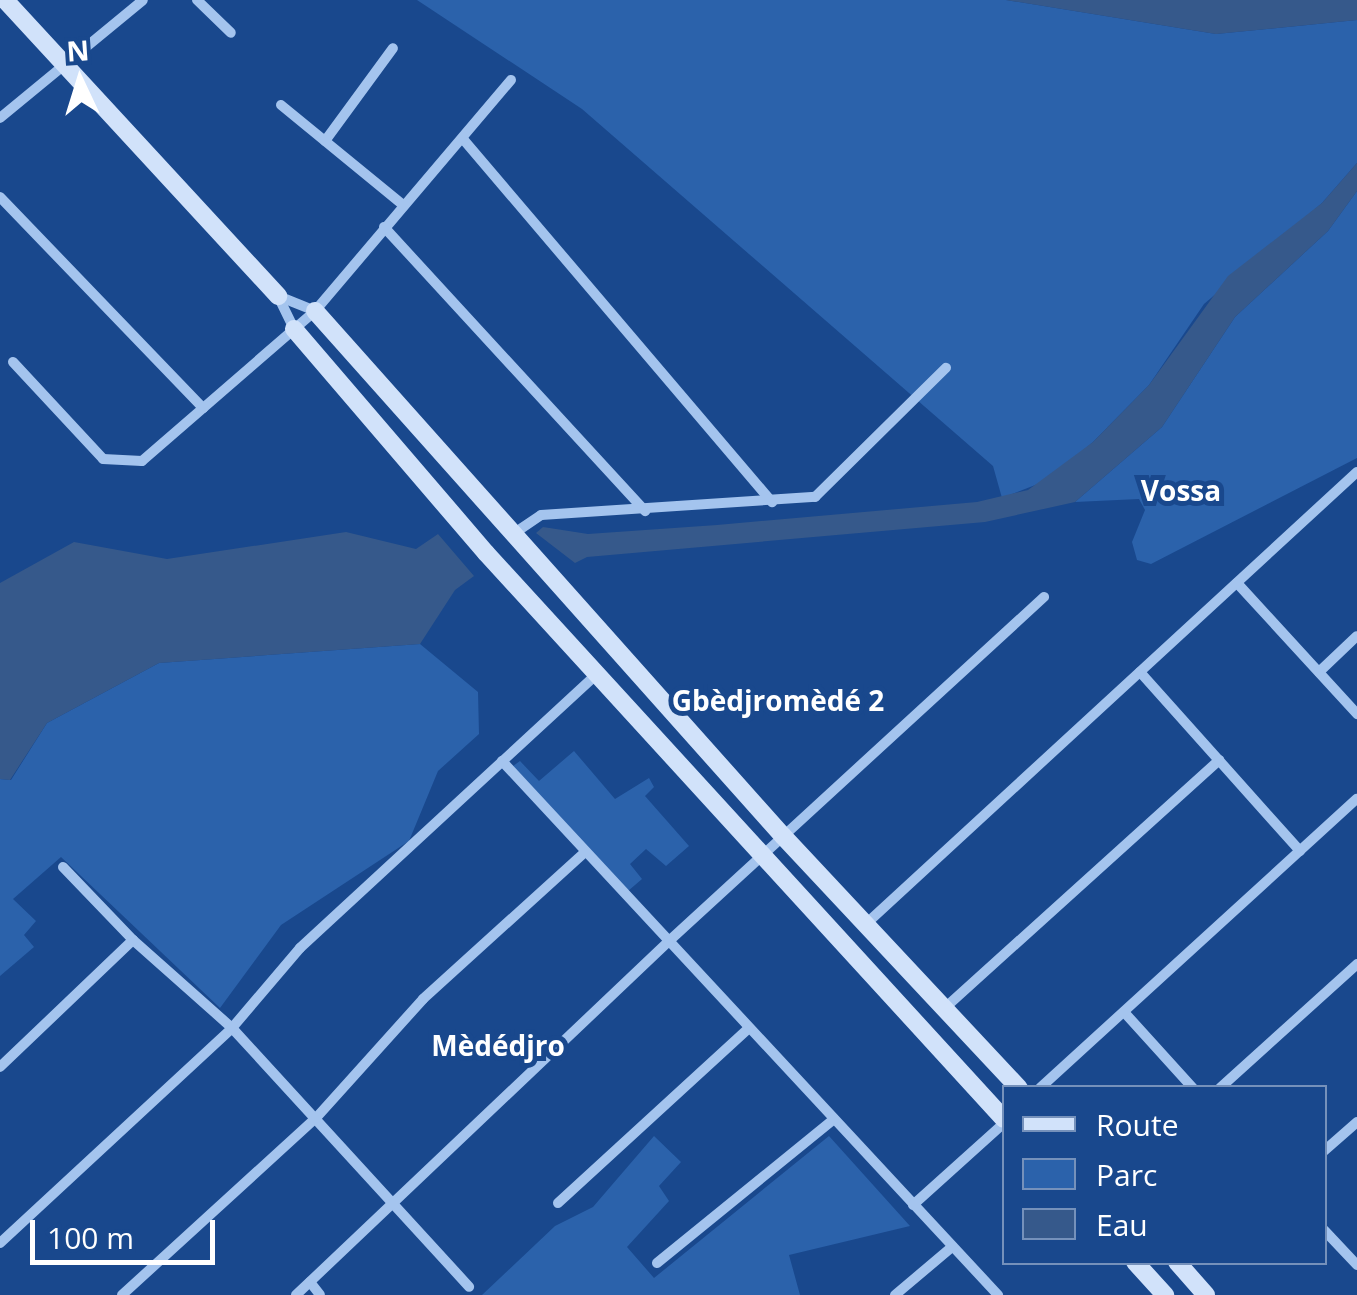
<!DOCTYPE html>
<html>
<head>
<meta charset="utf-8">
<style>
  body { margin:0 }
  #map { position:relative; width:1357px; height:1295px; overflow:hidden; background:#19488d; font-family:"Open Sans",sans-serif }
  div>[style] { position:absolute }
  .green>* { inset:0; background:#2b62ab }
  .water>* { inset:0; background:#36598b }
  .street>* { height:10px; margin:-5px; padding:0 5px; transform-origin:5px; border-radius:5px; background:#a4c4ee }
  .secondary>* { height:18px; margin:-9px; padding:0 9px; transform-origin:9px; border-radius:9px; background:#d1e2fa }
  span { translate:-50% -50%; white-space:nowrap; text-align:center; line-height:1.15; -webkit-text-stroke:10px #19488d; paint-order:stroke }
  .neighbourhood-label { font-size:28px; color:#fff; font-weight:700 }
  .legend { position:absolute; left:1002px; top:1085px; width:325px; height:180px; box-sizing:border-box; background:#19488d; border:2px solid #7591bb; margin:0; padding:12px 18px; list-style:none; font-size:30px; color:#fff }
  .legend li { display:flex; align-items:center; gap:20px; height:50px }
  .legend b { width:50px; border:2px solid #7591bb }
  .north { position:absolute; left:30px; top:30px; width:100px; height:100px; -webkit-text-stroke:8px #19488d; paint-order:stroke; rotate:356deg; font-size:28px; font-weight:700; line-height:40px; text-align:center; color:#fff }
  .north::after { content:''; display:block; margin:auto; width:35px; height:45px; background:#fff; clip-path:polygon(50% 0,100% 100%,50% 72%,0 100%) }
  .scale { position:absolute; left:30px; top:1220px; width:185px; height:45px; box-sizing:border-box; border:5px solid #fff; border-top:0; padding-left:12px; font-size:30px; line-height:35px; white-space:nowrap; color:#fff; -webkit-text-stroke:8px #19488d; paint-order:stroke }
</style>
</head>
<body>
<div id="map">
  <div class="green">
    <i style="clip-path:polygon(417px 0,1006px 0,1216px 34px,1357px 20px,1357px 163px,1322px 203px,1204px 304px,1149px 385px,1093px 442px,1048px 480px,1002px 498px,993px 466px,582px 109px)"></i>
    <i style="clip-path:polygon(1357px 191px,1357px 458px,1151px 564px,1137px 560px,1132px 542px,1145px 510px,1139px 499px,1075px 502px,1162px 427px,1235px 317px,1328px 231px)"></i>
    <i style="clip-path:polygon(420px 644px,478px 692px,479px 734px,438px 771px,409px 841px,281px 925px,220px 1008px,61px 857px,13px 899px,36px 921px,24px 935px,34px 947px,0 976px,0 779px,11px 780px,47px 723px,159px 663px)"></i>
    <i style="clip-path:polygon(574px 751px,615px 799px,649px 778px,654px 787px,645px 796px,689px 846px,666px 866px,646px 849px,630px 864px,642px 879px,628px 891px,513px 766px,520px 761px,539px 781px)"></i>
    <i style="clip-path:polygon(654px 1136px,681px 1162px,659px 1186px,669px 1201px,627px 1247px,654px 1278px,829px 1136px,910px 1226px,789px 1255px,800px 1295px,482px 1295px,555px 1226px,593px 1207px)"></i>
  </div>
  <div class="water">
    <i style="clip-path:polygon(1006px 0,1357px 0,1357px 20px,1216px 34px)"></i>
    <i style="clip-path:polygon(1357px 163px,1357px 191px,1328px 231px,1235px 317px,1162px 427px,1075px 502px,985px 522px,587px 557px,575px 563px,536px 533px,543px 527px,588px 534px,717px 525px,977px 502px,1028px 490px,1093px 442px,1149px 385px,1228px 276px,1322px 203px)"></i>
    <i style="clip-path:polygon(346px 532px,416px 549px,438px 534px,474px 576px,455px 590px,420px 644px,159px 663px,47px 723px,10px 780px,0 779px,0 583px,74px 542px,167px 559px)"></i>
  </div>
  <div class="street">
    <i style="left:197px;top:0;width:47px;rotate:44.1deg"></i>
    <i style="left:281px;top:105px;width:158px;rotate:39.3deg"></i>
    <i style="left:0;top:118px;width:185px;rotate:-39.5deg"></i>
    <i style="left:463px;top:139px;width:477px;rotate:49.6deg"></i>
    <i style="left:325px;top:141px;width:115px;rotate:-53.8deg"></i>
    <i style="left:0;top:197px;width:293px;rotate:46.1deg"></i>
    <i style="left:384px;top:227px;width:386px;rotate:47.4deg"></i>
    <i style="left:278px;top:296px;width:40px;rotate:22deg"></i>
    <i style="left:278px;top:296px;width:37px;rotate:64deg"></i>
    <i style="left:13px;top:362px;width:132px;rotate:47.1deg"></i>
    <i style="left:103px;top:459px;width:39px;rotate:3deg"></i>
    <i style="left:142px;top:461px;width:229px;rotate:-40.9deg"></i>
    <i style="left:315px;top:311px;width:303px;rotate:-49.7deg"></i>
    <i style="left:516px;top:532px;width:30px;rotate:-34deg"></i>
    <i style="left:541px;top:515px;width:275px;rotate:-3.8deg"></i>
    <i style="left:815px;top:497px;width:184px;rotate:-44.6deg"></i>
    <i style="left:1237px;top:583px;width:178px;rotate:47.5deg"></i>
    <i style="left:1140px;top:672px;width:240px;rotate:48.2deg"></i>
    <i style="left:1319px;top:672px;width:52px;rotate:-43.5deg"></i>
    <i style="left:502px;top:761px;width:729px;rotate:47.11deg"></i>
    <i style="left:63px;top:867px;width:101px;rotate:46.2deg"></i>
    <i style="left:133px;top:940px;width:132px;rotate:41.6deg"></i>
    <i style="left:232px;top:1028px;width:351px;rotate:47.5deg"></i>
    <i style="left:867px;top:923px;width:666px;rotate:-42.63deg"></i>
    <i style="left:947px;top:1006px;width:367px;rotate:-42.1deg"></i>
    <i style="left:1124px;top:1012px;width:103px;rotate:47.8deg"></i>
    <i style="left:0;top:1067px;width:184px;rotate:-43.7deg"></i>
    <i style="left:1040px;top:1088px;width:429px;rotate:-42.4deg"></i>
    <i style="left:1220px;top:1088px;width:185px;rotate:-42.1deg"></i>
    <i style="left:1324px;top:1151px;width:44px;rotate:-41.3deg"></i>
    <i style="left:558px;top:1203px;width:259px;rotate:-42.5deg"></i>
    <i style="left:913px;top:1205px;width:122px;rotate:-42deg"></i>
    <i style="left:1324px;top:1230px;width:48px;rotate:46.7deg"></i>
    <i style="left:0;top:1243px;width:316px;rotate:-42.8deg"></i>
    <i style="left:232px;top:1028px;width:105px;rotate:-49.6deg"></i>
    <i style="left:300px;top:948px;width:404px;rotate:-42.7deg"></i>
    <i style="left:657px;top:1263px;width:228px;rotate:-39.1deg"></i>
    <i style="left:310px;top:1282px;width:16px;rotate:52deg"></i>
    <i style="left:122px;top:1295px;width:263px;rotate:-42.4deg"></i>
    <i style="left:316px;top:1118px;width:160px;rotate:-48deg"></i>
    <i style="left:423px;top:999px;width:219px;rotate:-42.2deg"></i>
    <i style="left:296px;top:1295px;width:514px;rotate:-43.5deg"></i>
    <i style="left:669px;top:941px;width:509px;rotate:-42.53deg"></i>
    <i style="left:895px;top:1295px;width:75px;rotate:-40.1deg"></i>
  </div>
  <div class="secondary">
    <i style="left:5px;top:0;width:403px;rotate:47.3deg"></i>
    <i style="left:315px;top:311px;width:703px;rotate:48.29deg"></i>
    <i style="left:783px;top:836px;width:345px;rotate:46.9deg"></i>
    <i style="left:294px;top:329px;width:295px;rotate:49.4deg"></i>
    <i style="left:486px;top:553px;width:767px;rotate:47.54deg"></i>
    <i style="left:1135px;top:1262px;width:45px;rotate:47.7deg"></i>
    <i style="left:1177px;top:1262px;width:44px;rotate:48.7deg"></i>
  </div>
  <div class="neighbourhood-label">
    <span style="left:1181px;top:490px">Vossa</span>
    <span style="left:778px;top:700px">Gbèdjromèdé 2</span>
    <span style="left:498px;top:1045px">Mèdédjro</span>
  </div>
  <ul class="legend">
  <li><b style="height:12px;background:#d1e2fa"></b>Route</li>
  <li><b style="height:28px;background:#2b62ab"></b>Parc</li>
  <li><b style="height:28px;background:#36598b"></b>Eau</li>
  </ul>
  <div class="north">N</div>
  <div class="scale">100 m</div>
</div>
</body>
</html>
